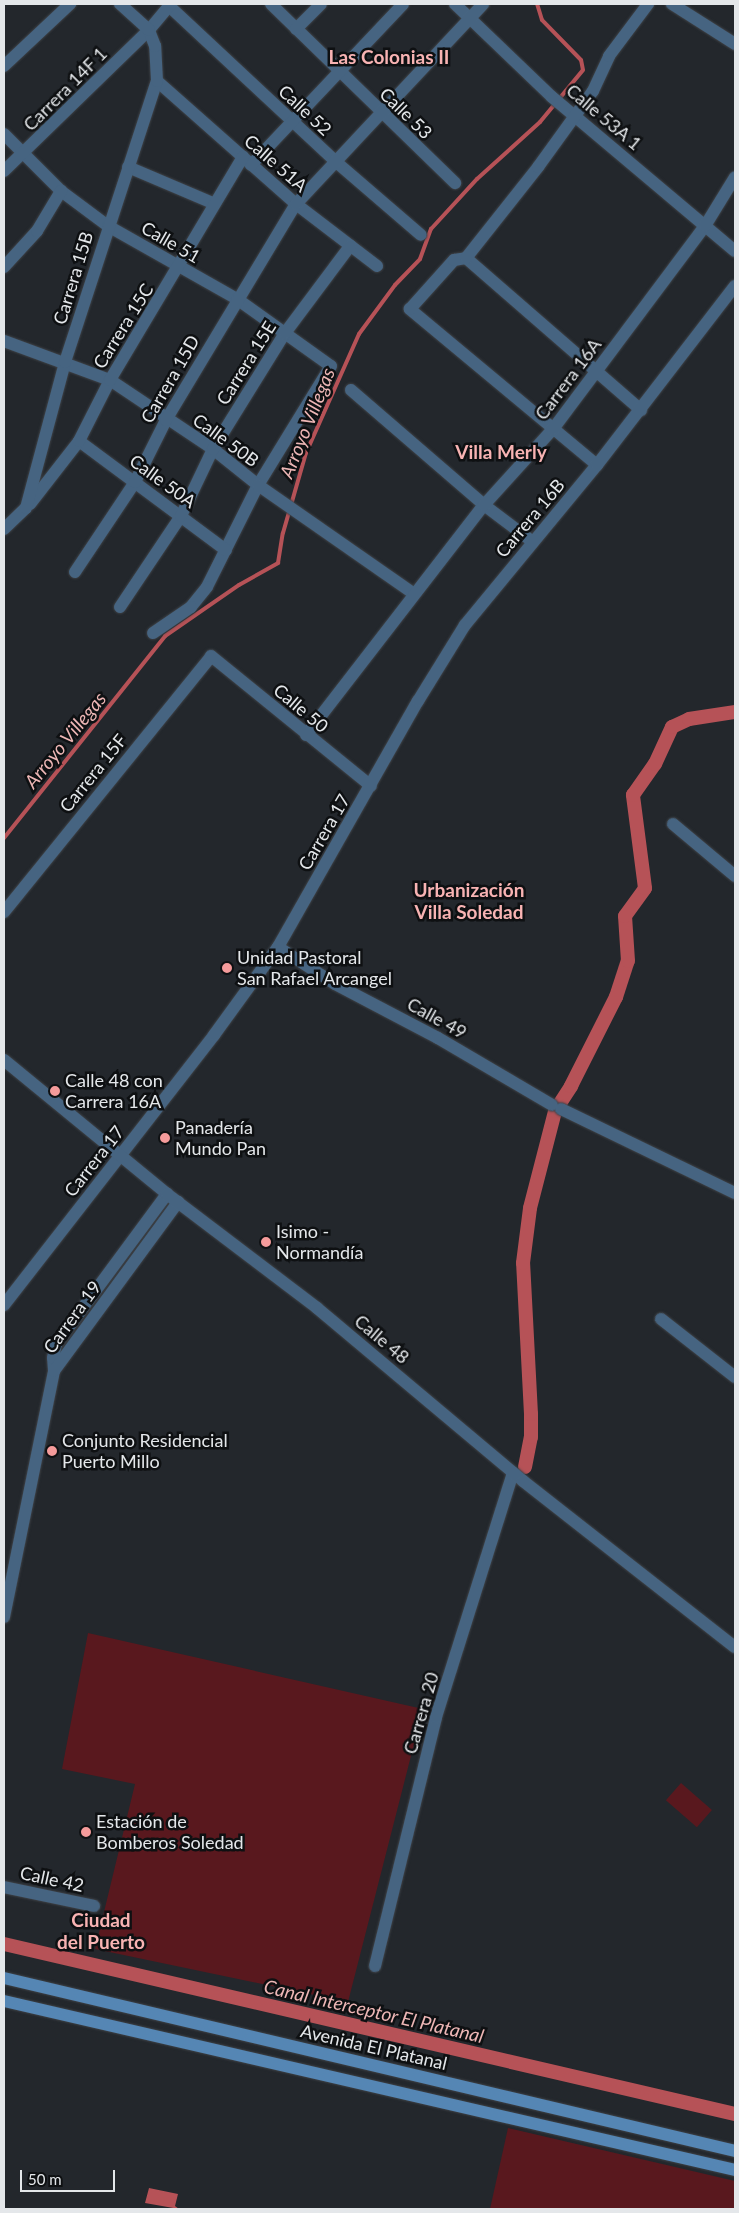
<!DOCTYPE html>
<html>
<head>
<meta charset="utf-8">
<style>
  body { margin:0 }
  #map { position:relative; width:739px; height:2213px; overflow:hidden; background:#23272c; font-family:Lato,sans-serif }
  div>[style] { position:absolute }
  .green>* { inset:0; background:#59181e; transform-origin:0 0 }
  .water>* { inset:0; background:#b65257 }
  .stream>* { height:4px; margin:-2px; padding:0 2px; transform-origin:2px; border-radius:2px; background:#b65257 }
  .canal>* { height:14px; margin:-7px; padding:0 7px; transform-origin:7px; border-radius:7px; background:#b65257 }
  .roads { filter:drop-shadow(0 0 1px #3e4247) drop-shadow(0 0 1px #3e4247) }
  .minor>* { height:12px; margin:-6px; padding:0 6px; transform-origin:6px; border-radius:6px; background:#466481 }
  .tertiary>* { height:12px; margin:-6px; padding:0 6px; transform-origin:6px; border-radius:6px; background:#466481 }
  .secondary>* { height:12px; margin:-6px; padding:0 6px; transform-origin:6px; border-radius:6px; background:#5586b4 }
  .dots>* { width:14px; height:14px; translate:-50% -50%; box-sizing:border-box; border:2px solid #0e1012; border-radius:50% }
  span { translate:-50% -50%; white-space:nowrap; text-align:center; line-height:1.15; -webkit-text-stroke:5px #0e1012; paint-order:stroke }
  .street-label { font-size:18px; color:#e4e7ea }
  .poi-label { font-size:18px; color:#e4e7ea }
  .left { translate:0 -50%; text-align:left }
  .neighbourhood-label { font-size:19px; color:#f8b3b3; font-weight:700 }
  .water-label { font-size:19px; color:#eeb7b6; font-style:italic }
  .frame { position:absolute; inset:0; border:5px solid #e4e7ea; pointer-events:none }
  .scale { position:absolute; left:20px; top:2170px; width:95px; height:22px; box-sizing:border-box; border:2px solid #e4e7ea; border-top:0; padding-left:6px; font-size:15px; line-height:18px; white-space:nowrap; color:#e4e7ea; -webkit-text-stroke:4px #0e1012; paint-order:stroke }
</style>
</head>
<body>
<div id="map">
  <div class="green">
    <i style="clip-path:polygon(88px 1633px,423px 1709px,348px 2002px,95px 1949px,135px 1784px,62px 1769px)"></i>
    <i style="left:681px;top:1783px;width:41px;height:23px;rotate:41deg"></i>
    <i style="clip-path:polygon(508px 2128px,735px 2181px,735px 2209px,490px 2209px)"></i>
  </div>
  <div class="water">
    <i style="clip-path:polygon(149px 2188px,178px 2194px,175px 2206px,179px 2209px,145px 2203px)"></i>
  </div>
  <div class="stream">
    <i style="left:4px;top:838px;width:258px;rotate:-51.4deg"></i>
    <i style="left:165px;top:636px;width:90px;rotate:-34.6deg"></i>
    <i style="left:239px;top:585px;width:45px;rotate:-29.4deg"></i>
    <i style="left:278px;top:563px;width:30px;rotate:-81deg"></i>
    <i style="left:283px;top:533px;width:83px;rotate:-74deg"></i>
    <i style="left:306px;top:453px;width:130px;rotate:-66deg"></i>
    <i style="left:359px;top:334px;width:61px;rotate:-53.7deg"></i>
    <i style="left:395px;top:285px;width:36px;rotate:-46deg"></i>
    <i style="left:420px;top:259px;width:32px;rotate:-70deg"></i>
    <i style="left:431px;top:229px;width:68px;rotate:-47.4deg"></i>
    <i style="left:477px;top:179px;width:85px;rotate:-42.1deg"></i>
    <i style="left:540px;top:122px;width:67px;rotate:-50.4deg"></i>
    <i style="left:583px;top:70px;width:10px;rotate:-101deg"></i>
    <i style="left:581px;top:60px;width:56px;rotate:-134.3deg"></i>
    <i style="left:542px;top:20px;width:17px;rotate:-107deg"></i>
  </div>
  <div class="canal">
    <i style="left:525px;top:1467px;width:31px;rotate:-79deg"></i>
    <i style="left:531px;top:1437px;width:23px;rotate:-90deg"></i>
    <i style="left:531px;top:1414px;width:151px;rotate:-93deg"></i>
    <i style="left:523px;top:1263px;width:55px;rotate:-82.7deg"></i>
    <i style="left:530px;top:1208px;width:100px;rotate:-75.5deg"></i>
    <i style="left:555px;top:1111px;width:30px;rotate:-57deg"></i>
    <i style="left:571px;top:1086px;width:100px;rotate:-63.2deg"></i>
    <i style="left:616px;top:997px;width:38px;rotate:-72deg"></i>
    <i style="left:628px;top:961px;width:45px;rotate:-93.8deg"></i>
    <i style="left:625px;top:916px;width:34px;rotate:-54deg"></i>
    <i style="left:645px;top:888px;width:94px;rotate:-97.4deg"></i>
    <i style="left:633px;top:795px;width:38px;rotate:-55deg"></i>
    <i style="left:655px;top:764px;width:41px;rotate:-65.3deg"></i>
    <i style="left:672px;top:727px;width:19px;rotate:-25deg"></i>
    <i style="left:689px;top:719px;width:47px;rotate:-8.7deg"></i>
    <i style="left:4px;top:1944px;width:751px;rotate:13.09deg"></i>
  </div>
  <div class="roads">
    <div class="minor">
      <i style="left:271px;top:4px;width:257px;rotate:44.2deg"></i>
      <i style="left:455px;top:4px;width:134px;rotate:43.8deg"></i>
      <i style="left:552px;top:97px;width:239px;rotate:40.1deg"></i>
      <i style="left:672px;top:4px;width:75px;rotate:32.4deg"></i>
      <i style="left:169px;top:6px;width:227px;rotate:43deg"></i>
      <i style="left:335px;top:161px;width:113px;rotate:40.7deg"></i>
      <i style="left:296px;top:29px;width:35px;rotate:-45deg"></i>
      <i style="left:4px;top:66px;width:91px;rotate:-43.2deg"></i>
      <i style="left:157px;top:81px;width:186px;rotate:41.5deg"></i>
      <i style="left:296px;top:204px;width:102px;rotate:37.4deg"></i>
      <i style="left:4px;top:134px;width:81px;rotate:45deg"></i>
      <i style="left:61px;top:191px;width:59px;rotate:36.7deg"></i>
      <i style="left:108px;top:226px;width:148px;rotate:29.5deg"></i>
      <i style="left:237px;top:299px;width:115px;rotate:35.5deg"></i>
      <i style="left:331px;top:366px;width:140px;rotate:121.5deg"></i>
      <i style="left:258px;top:485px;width:114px;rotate:116.6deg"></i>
      <i style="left:207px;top:587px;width:26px;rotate:129deg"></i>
      <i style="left:191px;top:607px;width:46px;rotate:145.6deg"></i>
      <i style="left:251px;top:165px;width:221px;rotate:-46.6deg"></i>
      <i style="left:128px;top:167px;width:92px;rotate:23deg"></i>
      <i style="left:4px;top:171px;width:202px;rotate:-44.2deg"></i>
      <i style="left:149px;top:30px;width:34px;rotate:-50deg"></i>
      <i style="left:466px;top:258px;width:232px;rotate:41deg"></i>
      <i style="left:4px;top:267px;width:49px;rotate:-47.5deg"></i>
      <i style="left:37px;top:231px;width:47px;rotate:-59deg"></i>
      <i style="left:4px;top:341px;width:113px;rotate:20.2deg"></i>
      <i style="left:110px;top:380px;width:124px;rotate:33.8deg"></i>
      <i style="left:213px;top:449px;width:58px;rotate:38.7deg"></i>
      <i style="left:258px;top:485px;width:190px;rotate:34.9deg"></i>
      <i style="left:351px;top:390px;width:176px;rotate:40.8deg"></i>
      <i style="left:484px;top:505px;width:61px;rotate:37.1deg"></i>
      <i style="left:79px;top:441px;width:183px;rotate:36.6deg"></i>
      <i style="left:597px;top:465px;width:244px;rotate:-140.2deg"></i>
      <i style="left:410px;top:309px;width:66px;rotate:-48.1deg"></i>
      <i style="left:454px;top:260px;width:12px;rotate:-9deg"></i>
      <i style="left:466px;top:258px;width:116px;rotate:-51.6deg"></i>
      <i style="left:538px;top:167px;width:94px;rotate:-54.1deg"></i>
      <i style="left:593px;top:91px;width:38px;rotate:-65deg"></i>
      <i style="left:609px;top:56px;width:65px;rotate:-53.1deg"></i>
      <i style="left:30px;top:504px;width:80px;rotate:-52.1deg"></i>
      <i style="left:79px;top:441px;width:68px;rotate:-63.1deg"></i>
      <i style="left:110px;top:380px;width:260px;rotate:-59.2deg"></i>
      <i style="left:4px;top:529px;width:30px;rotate:-44deg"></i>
      <i style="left:26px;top:508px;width:151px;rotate:-75deg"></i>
      <i style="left:65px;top:362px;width:296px;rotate:-71.9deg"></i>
      <i style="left:157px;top:81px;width:35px;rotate:-93deg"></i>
      <i style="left:155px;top:46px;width:17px;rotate:-111deg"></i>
      <i style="left:149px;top:30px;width:39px;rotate:-138deg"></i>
      <i style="left:75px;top:572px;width:108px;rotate:-56.3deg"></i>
      <i style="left:135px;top:482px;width:69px;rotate:-63.4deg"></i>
      <i style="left:166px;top:420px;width:252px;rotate:-59deg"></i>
      <i style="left:296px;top:204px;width:274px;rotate:-46.9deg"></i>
      <i style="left:120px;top:607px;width:110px;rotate:-56.2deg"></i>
      <i style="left:181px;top:516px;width:74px;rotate:-64.5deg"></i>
      <i style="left:213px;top:449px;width:137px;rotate:-58.2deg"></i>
      <i style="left:285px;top:333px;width:109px;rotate:-53.2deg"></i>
      <i style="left:306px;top:735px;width:291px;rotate:-52.3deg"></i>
      <i style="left:484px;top:505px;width:103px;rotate:-47.8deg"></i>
      <i style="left:553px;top:429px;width:254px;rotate:-53.2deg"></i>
      <i style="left:705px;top:226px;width:57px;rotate:-58.5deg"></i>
      <i style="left:673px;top:824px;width:81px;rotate:40deg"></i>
      <i style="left:4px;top:912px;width:329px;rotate:-51deg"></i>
      <i style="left:211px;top:656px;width:206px;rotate:39.1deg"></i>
      <i style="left:278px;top:947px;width:68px;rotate:33deg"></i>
      <i style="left:335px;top:984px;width:116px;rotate:27.7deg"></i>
      <i style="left:438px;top:1038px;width:132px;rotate:30.4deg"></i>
      <i style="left:561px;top:1109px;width:193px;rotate:25.8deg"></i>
      <i style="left:4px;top:1305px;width:342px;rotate:-52.1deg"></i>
      <i style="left:214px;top:1035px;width:109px;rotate:-54deg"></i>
      <i style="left:278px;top:947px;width:283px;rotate:-60.4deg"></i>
      <i style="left:418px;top:701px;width:89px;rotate:-58.3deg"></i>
      <i style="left:465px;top:625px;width:207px;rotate:-50.5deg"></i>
      <i style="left:597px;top:465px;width:226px;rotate:-52.4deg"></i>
      <i style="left:661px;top:1319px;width:94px;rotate:38.1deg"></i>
      <i style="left:54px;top:1371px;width:13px;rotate:-94deg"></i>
      <i style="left:53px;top:1358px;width:14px;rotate:-78deg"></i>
      <i style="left:56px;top:1344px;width:187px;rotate:-53.5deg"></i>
      <i style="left:4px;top:1617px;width:251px;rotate:-78.5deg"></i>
      <i style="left:54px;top:1371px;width:210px;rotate:-53.7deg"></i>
      <i style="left:4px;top:1887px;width:92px;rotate:11.9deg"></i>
      <i style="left:375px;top:1966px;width:256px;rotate:-76.2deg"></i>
      <i style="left:436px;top:1717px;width:256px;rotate:-72.5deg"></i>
    </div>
    <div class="tertiary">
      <i style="left:4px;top:1060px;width:211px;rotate:39.4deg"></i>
      <i style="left:167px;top:1194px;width:188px;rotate:37.2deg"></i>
      <i style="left:317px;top:1308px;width:269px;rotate:40deg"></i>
      <i style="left:523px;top:1481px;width:269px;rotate:38.1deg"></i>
    </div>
    <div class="secondary">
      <i style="left:4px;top:1978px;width:751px;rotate:13.31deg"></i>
      <i style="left:4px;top:2001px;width:750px;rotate:13.02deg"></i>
    </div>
  </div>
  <div class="dots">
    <i style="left:227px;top:968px;background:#f59b9b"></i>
    <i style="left:55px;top:1091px;background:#f59b9b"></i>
    <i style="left:165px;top:1138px;background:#f59b9b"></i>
    <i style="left:266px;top:1242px;background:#f59b9b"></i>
    <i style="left:52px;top:1451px;background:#f59b9b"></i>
    <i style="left:86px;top:1832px;background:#f59b9b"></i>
  </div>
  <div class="street-label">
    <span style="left:65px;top:89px;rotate:-45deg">Carrera 14F 1</span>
    <span style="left:305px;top:110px;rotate:43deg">Calle 52</span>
    <span style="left:406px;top:113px;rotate:44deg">Calle 53</span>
    <span style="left:604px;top:117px;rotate:40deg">Calle 53A 1</span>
    <span style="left:276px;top:163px;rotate:41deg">Calle 51A</span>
    <span style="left:171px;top:242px;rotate:30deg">Calle 51</span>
    <span style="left:73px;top:278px;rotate:-73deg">Carrera 15B</span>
    <span style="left:123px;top:326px;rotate:-58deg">Carrera 15C</span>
    <span style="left:246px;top:363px;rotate:-58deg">Carrera 15E</span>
    <span style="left:170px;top:379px;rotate:-60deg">Carrera 15D</span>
    <span style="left:568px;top:379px;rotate:-53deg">Carrera 16A</span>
    <span style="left:226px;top:440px;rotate:36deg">Calle 50B</span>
    <span style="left:163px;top:481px;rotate:36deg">Calle 50A</span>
    <span style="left:530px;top:518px;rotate:-50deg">Carrera 16B</span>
    <span style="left:301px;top:708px;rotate:40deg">Calle 50</span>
    <span style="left:93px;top:773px;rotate:-51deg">Carrera 15F</span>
    <span style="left:324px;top:832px;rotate:-60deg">Carrera 17</span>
    <span style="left:437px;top:1018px;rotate:29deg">Calle 49</span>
    <span style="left:94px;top:1161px;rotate:-52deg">Carrera 17</span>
    <span style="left:72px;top:1317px;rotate:-54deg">Carrera 19</span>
    <span style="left:382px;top:1339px;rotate:40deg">Calle 48</span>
    <span style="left:421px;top:1713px;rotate:-74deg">Carrera 20</span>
    <span style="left:52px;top:1879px;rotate:12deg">Calle 42</span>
    <span style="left:374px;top:2047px;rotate:13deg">Avenida El Platanal</span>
  </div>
  <div class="poi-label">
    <span class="left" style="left:237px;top:968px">Unidad Pastoral<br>San Rafael Arcangel</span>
    <span class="left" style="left:65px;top:1091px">Calle 48 con<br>Carrera 16A</span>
    <span class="left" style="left:175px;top:1138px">Panadería<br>Mundo Pan</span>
    <span class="left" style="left:276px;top:1242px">Isimo -<br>Normandía</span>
    <span class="left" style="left:62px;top:1451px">Conjunto Residencial<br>Puerto Millo</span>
    <span class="left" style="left:96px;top:1832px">Estación de<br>Bomberos Soledad</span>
  </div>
  <div class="neighbourhood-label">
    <span style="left:389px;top:57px">Las Colonias II</span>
    <span style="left:501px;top:452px">Villa Merly</span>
    <span style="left:469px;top:901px">Urbanización<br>Villa Soledad</span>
    <span style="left:101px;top:1931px">Ciudad<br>del Puerto</span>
  </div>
  <div class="water-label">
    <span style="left:307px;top:423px;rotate:-68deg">Arroyo Villegas</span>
    <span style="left:65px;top:740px;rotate:-51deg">Arroyo Villegas</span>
    <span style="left:374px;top:2011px;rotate:13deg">Canal Interceptor El Platanal</span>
  </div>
  <div class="frame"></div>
  <div class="scale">50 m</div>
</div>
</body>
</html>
